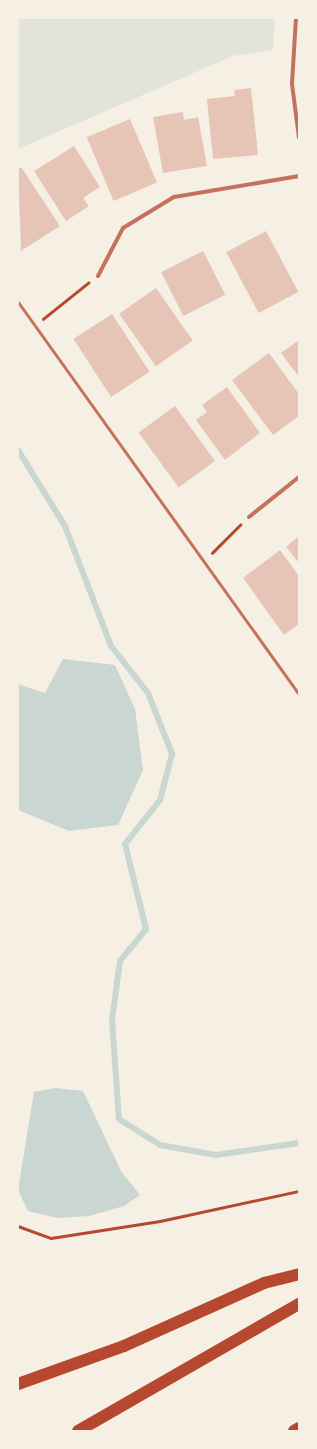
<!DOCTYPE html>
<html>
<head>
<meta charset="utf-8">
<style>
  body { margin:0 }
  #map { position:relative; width:317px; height:1449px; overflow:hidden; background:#f6efe4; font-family:Cabin,sans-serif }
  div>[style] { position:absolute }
  .green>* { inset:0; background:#e2e4dc }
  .water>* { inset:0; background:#c9d6d2 }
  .stream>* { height:6px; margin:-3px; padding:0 3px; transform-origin:3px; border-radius:3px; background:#c9d6d2 }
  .building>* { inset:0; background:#e6c5b7; transform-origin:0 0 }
  .path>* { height:2.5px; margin:-1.25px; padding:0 1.25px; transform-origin:1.25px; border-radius:1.25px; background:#b5482f }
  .service>* { height:3px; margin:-1.5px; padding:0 1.5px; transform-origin:1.5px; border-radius:1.5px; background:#c5725c }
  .minor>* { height:4px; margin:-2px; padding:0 2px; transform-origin:2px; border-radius:2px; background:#c5725c }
  .motorway>* { height:12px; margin:-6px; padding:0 6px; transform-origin:6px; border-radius:6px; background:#b5482f }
  span { translate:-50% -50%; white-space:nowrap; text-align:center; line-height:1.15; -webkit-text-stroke:4px #f6efe4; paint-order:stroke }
  .frame { position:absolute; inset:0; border:19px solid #f6efe4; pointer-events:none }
</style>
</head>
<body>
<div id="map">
  <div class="green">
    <i style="clip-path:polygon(18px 18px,275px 18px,273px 50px,233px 56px,18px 149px)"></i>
  </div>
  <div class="water">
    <i style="clip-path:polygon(63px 659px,115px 665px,135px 709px,143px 770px,118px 825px,69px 831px,18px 810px,18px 684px,45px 693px)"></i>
    <i style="clip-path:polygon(55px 1088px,83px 1091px,121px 1171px,140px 1195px,124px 1206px,89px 1216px,57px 1218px,28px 1211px,18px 1190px,34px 1092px)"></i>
  </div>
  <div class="stream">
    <i style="left:18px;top:450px;width:89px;rotate:58.3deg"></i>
    <i style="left:65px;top:526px;width:129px;rotate:69deg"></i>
    <i style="left:111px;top:646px;width:60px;rotate:51.8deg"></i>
    <i style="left:148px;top:693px;width:66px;rotate:68.5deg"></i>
    <i style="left:172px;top:754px;width:48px;rotate:104.6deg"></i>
    <i style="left:160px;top:800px;width:56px;rotate:128.5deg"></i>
    <i style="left:125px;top:844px;width:88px;rotate:76.1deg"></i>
    <i style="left:146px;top:929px;width:41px;rotate:129.1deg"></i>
    <i style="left:120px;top:961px;width:60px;rotate:97.7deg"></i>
    <i style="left:112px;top:1020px;width:99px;rotate:86deg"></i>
    <i style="left:119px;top:1119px;width:49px;rotate:32.4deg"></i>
    <i style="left:160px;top:1145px;width:57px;rotate:10.1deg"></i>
    <i style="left:216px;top:1155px;width:84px;rotate:-8.2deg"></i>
  </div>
  <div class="building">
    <i style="clip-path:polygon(251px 88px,258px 155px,213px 159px,207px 99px,235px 96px,234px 90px)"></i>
    <i style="clip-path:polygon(183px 112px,184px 120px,198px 117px,207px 166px,163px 173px,153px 117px)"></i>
    <i style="left:130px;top:119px;width:69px;height:47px;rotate:67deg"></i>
    <i style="clip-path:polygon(74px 146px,100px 187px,83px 198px,89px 206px,66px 221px,34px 171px)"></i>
    <i style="clip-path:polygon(21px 167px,60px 226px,21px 251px,18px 169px)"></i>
    <i style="left:266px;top:231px;width:69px;height:45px;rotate:62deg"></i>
    <i style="left:203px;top:251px;width:49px;height:47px;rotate:63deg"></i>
    <i style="left:156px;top:288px;width:64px;height:45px;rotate:55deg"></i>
    <i style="left:112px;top:314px;width:69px;height:46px;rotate:57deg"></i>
    <i style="clip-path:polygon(299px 340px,299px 377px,281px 353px)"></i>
    <i style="clip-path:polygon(269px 353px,299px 394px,299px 416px,273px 435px,232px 380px)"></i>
    <i style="clip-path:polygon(227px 387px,260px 433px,225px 460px,196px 420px,207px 412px,202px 405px)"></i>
    <i style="left:175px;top:406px;width:68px;height:45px;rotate:54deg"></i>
    <i style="clip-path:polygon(299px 536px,299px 563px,286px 547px)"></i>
    <i style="clip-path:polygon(280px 550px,299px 576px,299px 624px,284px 635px,243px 578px)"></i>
  </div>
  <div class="path">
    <i style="left:43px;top:319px;width:58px;rotate:-38.7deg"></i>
    <i style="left:212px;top:553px;width:40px;rotate:-45deg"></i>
    <i style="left:18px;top:1226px;width:35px;rotate:20deg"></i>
    <i style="left:51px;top:1238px;width:110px;rotate:-8.9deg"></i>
    <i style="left:160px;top:1221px;width:142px;rotate:-12.2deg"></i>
  </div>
  <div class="service">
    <i style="left:18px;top:302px;width:483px;rotate:54.4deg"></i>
  </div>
  <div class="minor">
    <i style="left:296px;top:18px;width:66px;rotate:93.5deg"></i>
    <i style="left:292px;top:84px;width:54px;rotate:82.6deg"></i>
    <i style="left:98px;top:276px;width:54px;rotate:-62.5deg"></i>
    <i style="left:123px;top:228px;width:60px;rotate:-31.3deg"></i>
    <i style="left:174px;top:197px;width:127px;rotate:-9.5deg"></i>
    <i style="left:249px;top:517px;width:64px;rotate:-38.7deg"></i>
  </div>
  <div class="motorway">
    <i style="left:18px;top:1384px;width:113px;rotate:-19.7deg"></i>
    <i style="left:124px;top:1346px;width:154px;rotate:-24.2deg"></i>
    <i style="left:264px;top:1283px;width:36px;rotate:-14deg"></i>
    <i style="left:78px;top:1431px;width:255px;rotate:-29.9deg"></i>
    <i style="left:294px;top:1431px;width:6px;rotate:-31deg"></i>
  </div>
  <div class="frame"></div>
</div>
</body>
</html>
